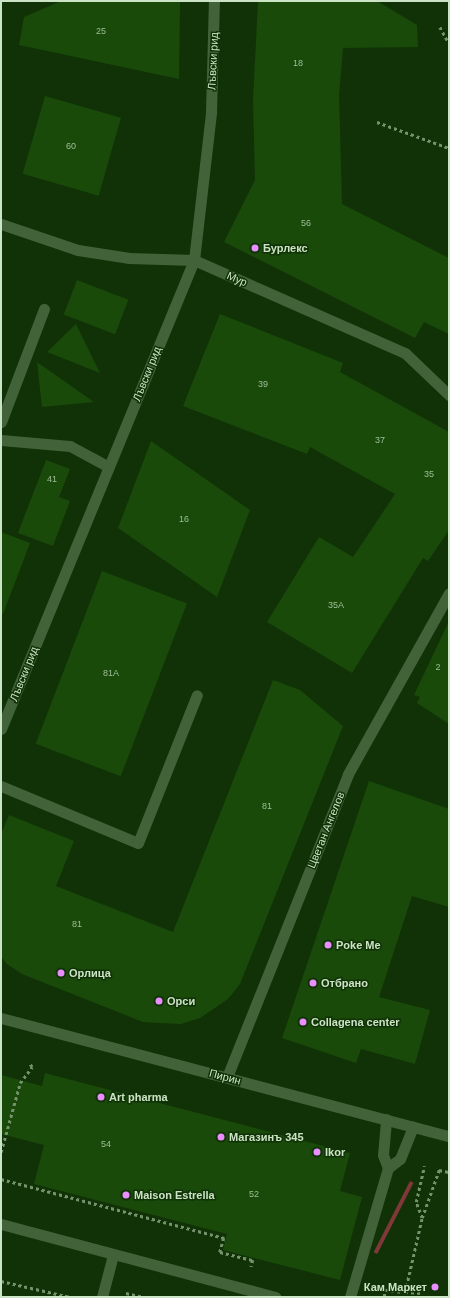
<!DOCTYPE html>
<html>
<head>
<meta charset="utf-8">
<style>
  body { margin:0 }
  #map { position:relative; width:450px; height:1298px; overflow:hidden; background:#103206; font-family:Arial,sans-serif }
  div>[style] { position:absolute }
  .green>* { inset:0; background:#81383b; transform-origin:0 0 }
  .building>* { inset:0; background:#194a0a; transform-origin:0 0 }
  .path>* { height:2.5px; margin-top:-1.25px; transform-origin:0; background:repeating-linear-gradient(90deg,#74926d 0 3px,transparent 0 6px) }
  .service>* { height:11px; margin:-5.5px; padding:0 5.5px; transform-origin:5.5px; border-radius:5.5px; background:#42633a }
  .minor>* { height:11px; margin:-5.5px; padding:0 5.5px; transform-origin:5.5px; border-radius:5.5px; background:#42633a }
  .dots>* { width:11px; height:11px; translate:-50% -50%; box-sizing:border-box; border:2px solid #103206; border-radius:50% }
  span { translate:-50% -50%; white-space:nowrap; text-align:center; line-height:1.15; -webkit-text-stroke:3px #103206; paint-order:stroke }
  .number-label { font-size:9px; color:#9ebe96 }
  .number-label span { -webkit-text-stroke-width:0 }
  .street-label { font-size:11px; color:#cbe4c5 }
  .poi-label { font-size:11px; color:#cbe4c5; font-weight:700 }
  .left { translate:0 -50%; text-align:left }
  .right { translate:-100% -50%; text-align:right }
  .frame { position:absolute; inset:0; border:2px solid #cbe4c5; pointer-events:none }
</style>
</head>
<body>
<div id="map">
  <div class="green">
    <i style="left:410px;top:1181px;width:4px;height:80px;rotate:27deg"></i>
  </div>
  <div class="building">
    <i style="clip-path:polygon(61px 1px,180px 1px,179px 79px,19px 45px,24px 17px)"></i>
    <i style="clip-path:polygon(258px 1px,377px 1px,417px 25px,418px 47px,343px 48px,339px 95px,342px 204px,449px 258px,449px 334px,424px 322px,415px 338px,224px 242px,255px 180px,253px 100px)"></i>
    <i style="left:45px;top:96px;width:79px;height:81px;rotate:16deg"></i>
    <i style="left:77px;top:280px;width:55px;height:37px;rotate:21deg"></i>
    <i style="clip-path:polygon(220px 314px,343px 363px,340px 372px,449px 432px,449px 530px,428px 561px,423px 558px,352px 673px,267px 622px,319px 537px,353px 557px,395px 494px,310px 447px,307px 454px,183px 406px)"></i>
    <i style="clip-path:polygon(76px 324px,100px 373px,47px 352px)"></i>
    <i style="clip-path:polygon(37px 362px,94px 402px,42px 407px)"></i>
    <i style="clip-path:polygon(151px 441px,250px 510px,217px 597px,118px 528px)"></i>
    <i style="clip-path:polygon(46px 460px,70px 469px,59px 497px,70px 501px,53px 546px,18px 533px)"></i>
    <i style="clip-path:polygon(1px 532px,30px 543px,3px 614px,1px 614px)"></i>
    <i style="left:102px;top:571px;width:91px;height:185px;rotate:21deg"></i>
    <i style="clip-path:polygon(449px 621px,449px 724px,417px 703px,420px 697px,414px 695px)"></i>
    <i style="clip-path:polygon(273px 680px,300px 690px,343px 726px,240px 984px,228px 999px,200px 1018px,181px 1024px,143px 1022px,22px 974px,7px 964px,1px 957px,1px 834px,9px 815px,74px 841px,56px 886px,173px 932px)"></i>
    <i style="clip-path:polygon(369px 781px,449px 809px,449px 907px,412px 896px,379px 997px,430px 1010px,415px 1064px,361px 1049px,356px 1063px,282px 1038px)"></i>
    <i style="clip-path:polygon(45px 1073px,350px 1153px,340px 1191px,362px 1197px,340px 1280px,223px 1250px,227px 1234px,34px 1184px,44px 1145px,1px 1134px,1px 1075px,42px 1086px)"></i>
  </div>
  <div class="path">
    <i style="left:440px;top:27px;width:18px;rotate:61deg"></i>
    <i style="left:377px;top:122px;width:77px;rotate:19.9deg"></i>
    <i style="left:1px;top:1152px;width:72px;rotate:-74.6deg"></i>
    <i style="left:20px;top:1083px;width:20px;rotate:-53deg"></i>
    <i style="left:32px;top:1067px;width:5px;rotate:-127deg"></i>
    <i style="left:1px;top:1179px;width:231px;rotate:14.8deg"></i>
    <i style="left:224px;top:1238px;width:15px;rotate:106deg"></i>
    <i style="left:220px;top:1252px;width:34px;rotate:14deg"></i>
    <i style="left:253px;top:1260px;width:7px;rotate:106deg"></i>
    <i style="left:422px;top:1218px;width:51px;rotate:-70.5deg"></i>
    <i style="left:439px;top:1170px;width:10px;rotate:11deg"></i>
    <i style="left:1px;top:1281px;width:71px;rotate:13.1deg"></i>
    <i style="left:379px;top:1289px;width:26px;rotate:7deg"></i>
    <i style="left:405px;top:1292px;width:76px;rotate:-77.1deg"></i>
    <i style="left:422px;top:1218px;width:17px;rotate:-111deg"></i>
    <i style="left:416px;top:1202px;width:37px;rotate:-77deg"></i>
    <i style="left:405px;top:1292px;width:18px;rotate:3deg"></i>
    <i style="left:126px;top:1293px;width:17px;rotate:13deg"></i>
    <i style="left:384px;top:1297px;width:7px;rotate:-82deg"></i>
  </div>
  <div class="service">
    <i style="left:1px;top:422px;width:121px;rotate:-69.2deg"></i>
    <i style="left:1px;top:440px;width:69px;rotate:5deg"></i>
    <i style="left:70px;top:446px;width:44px;rotate:28.3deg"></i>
    <i style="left:1px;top:786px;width:148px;rotate:22.6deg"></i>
    <i style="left:138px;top:843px;width:159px;rotate:-68.3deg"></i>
    <i style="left:388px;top:1168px;width:15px;rotate:-37deg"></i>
    <i style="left:400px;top:1159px;width:35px;rotate:-68deg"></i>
    <i style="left:1px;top:1224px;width:284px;rotate:14.9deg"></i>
    <i style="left:102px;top:1297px;width:43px;rotate:-75.3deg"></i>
    <i style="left:350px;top:1297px;width:134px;rotate:-73.6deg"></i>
    <i style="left:388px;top:1168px;width:14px;rotate:-111deg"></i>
    <i style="left:383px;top:1155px;width:36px;rotate:-85deg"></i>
  </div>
  <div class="minor">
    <i style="left:1px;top:224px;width:81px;rotate:18.7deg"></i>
    <i style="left:78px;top:250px;width:52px;rotate:8.9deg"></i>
    <i style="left:129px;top:258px;width:65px;rotate:1.8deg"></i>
    <i style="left:194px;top:260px;width:231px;rotate:23.8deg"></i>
    <i style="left:405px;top:353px;width:61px;rotate:43.7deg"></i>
    <i style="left:1px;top:729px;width:507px;rotate:-67.63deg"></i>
    <i style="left:194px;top:260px;width:149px;rotate:-83.4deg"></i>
    <i style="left:211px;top:112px;width:111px;rotate:-88.5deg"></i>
    <i style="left:1px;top:1018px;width:463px;rotate:14.8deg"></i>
    <i style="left:227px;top:1077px;width:326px;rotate:-68.2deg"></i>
    <i style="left:348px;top:774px;width:207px;rotate:-60.8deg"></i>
  </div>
  <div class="dots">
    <i style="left:255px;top:248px;background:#e98efe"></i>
    <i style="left:328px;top:945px;background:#e98efe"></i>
    <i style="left:61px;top:973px;background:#e98efe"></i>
    <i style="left:313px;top:983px;background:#e98efe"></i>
    <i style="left:159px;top:1001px;background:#e98efe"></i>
    <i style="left:303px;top:1022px;background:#e98efe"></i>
    <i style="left:101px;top:1097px;background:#e98efe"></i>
    <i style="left:221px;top:1137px;background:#e98efe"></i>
    <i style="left:317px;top:1152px;background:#e98efe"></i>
    <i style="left:126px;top:1195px;background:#e98efe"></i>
    <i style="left:435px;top:1287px;background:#e98efe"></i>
  </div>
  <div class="number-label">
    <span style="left:101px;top:31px">25</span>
    <span style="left:298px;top:63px">18</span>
    <span style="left:71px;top:146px">60</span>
    <span style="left:306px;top:223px">56</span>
    <span style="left:263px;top:384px">39</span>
    <span style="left:380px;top:440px">37</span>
    <span style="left:429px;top:474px">35</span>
    <span style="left:52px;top:479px">41</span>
    <span style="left:184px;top:519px">16</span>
    <span style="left:336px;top:605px">35А</span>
    <span style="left:438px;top:667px">2</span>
    <span style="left:111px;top:673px">81А</span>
    <span style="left:267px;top:806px">81</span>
    <span style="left:77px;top:924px">81</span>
    <span style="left:106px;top:1144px">54</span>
    <span style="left:254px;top:1194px">52</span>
  </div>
  <div class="street-label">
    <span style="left:213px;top:61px;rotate:-87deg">Лъвски рид</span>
    <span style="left:237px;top:279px;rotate:24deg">Мур</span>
    <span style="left:147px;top:374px;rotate:-68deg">Лъвски рид</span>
    <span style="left:24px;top:674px;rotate:-68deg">Лъвски рид</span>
    <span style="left:326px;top:830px;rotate:-68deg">Цветан Ангелов</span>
    <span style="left:225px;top:1077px;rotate:15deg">Пирин</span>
  </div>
  <div class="poi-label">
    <span class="left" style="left:263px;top:248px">Бурлекс</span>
    <span class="left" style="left:336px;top:945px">Poke Me</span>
    <span class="left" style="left:69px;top:973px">Орлица</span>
    <span class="left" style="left:321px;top:983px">Отбрано</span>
    <span class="left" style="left:167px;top:1001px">Орси</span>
    <span class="left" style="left:311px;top:1022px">Collagena center</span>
    <span class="left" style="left:109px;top:1097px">Art pharma</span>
    <span class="left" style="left:229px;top:1137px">Магазинъ 345</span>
    <span class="left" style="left:325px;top:1152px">Ikor</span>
    <span class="left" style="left:134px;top:1195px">Maison Estrella</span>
    <span class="right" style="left:427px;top:1287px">Кам Маркет</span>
  </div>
  <div class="frame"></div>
</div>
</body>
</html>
